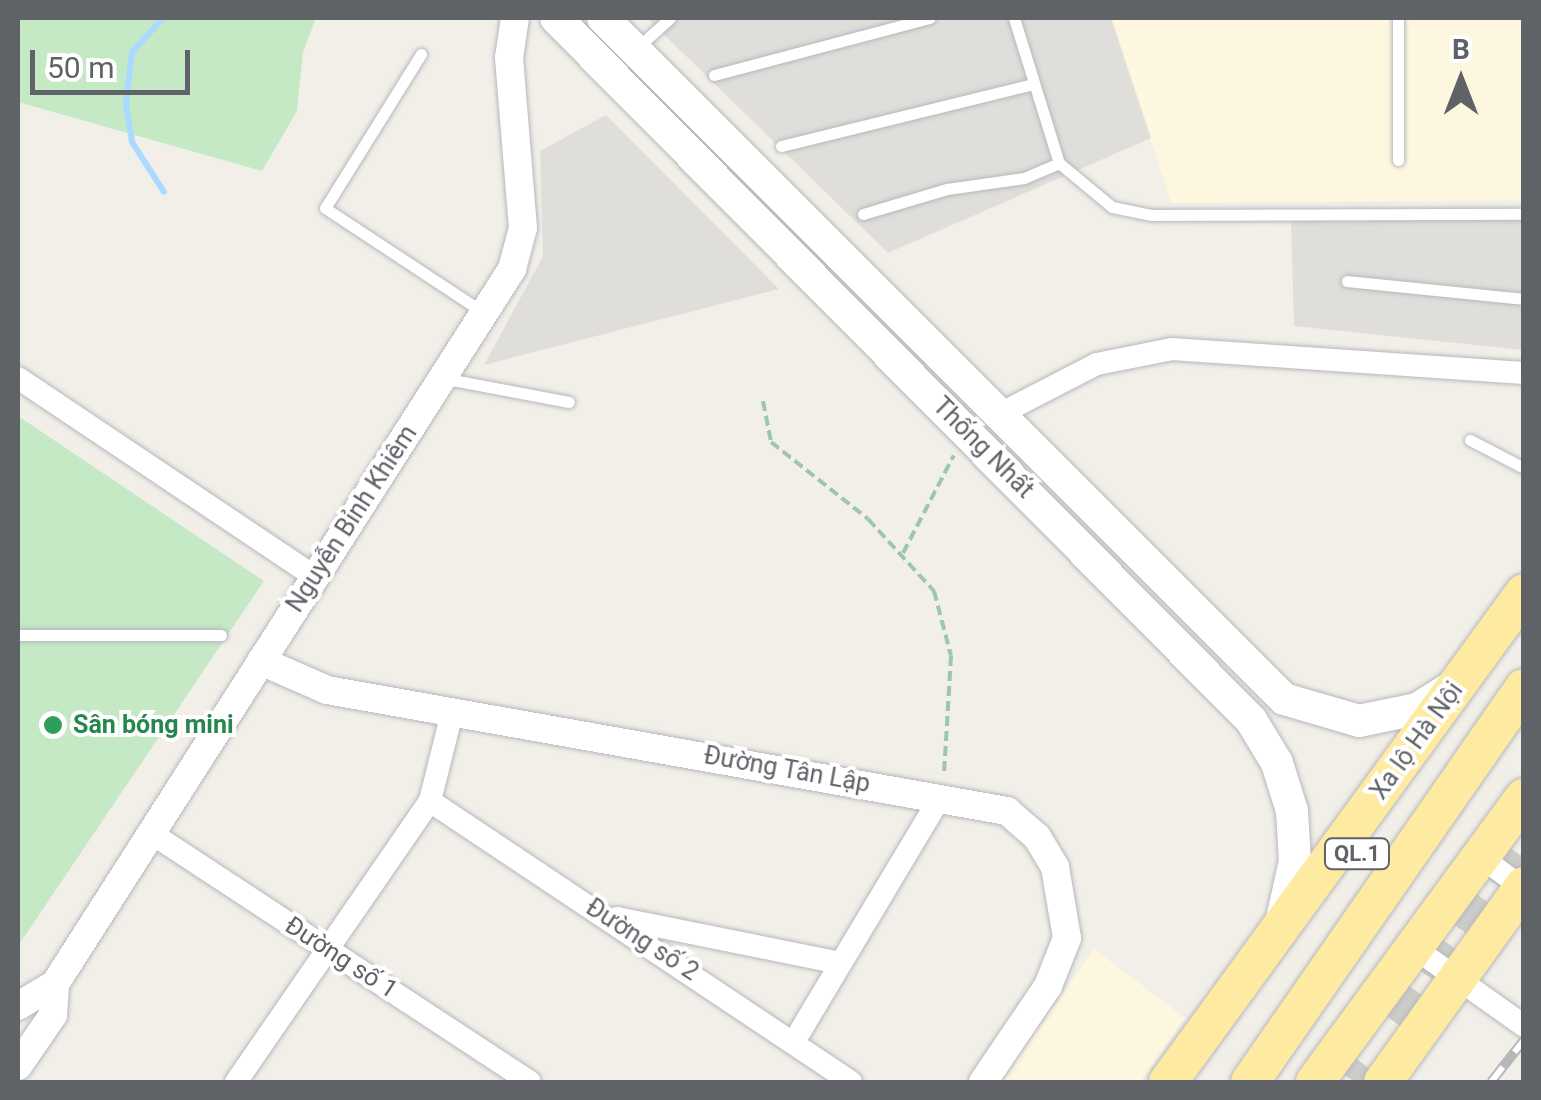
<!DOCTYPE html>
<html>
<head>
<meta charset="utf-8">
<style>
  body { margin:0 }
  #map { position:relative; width:1541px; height:1100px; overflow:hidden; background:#f1efe8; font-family:Roboto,sans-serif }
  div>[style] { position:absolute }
  .commercial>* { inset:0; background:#fef7e0 }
  .industrial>* { inset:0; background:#e0deda }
  .green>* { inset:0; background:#c5e8c5 }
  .stream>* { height:6px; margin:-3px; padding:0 3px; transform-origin:3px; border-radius:3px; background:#aadaff }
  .trunk-tunnel>* { height:38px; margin-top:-19px; transform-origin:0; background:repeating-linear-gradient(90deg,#ccccc8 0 38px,transparent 0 57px) }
  .path>* { height:4px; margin-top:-2px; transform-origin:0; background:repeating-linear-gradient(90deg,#9cc7a9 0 10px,transparent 0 15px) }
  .roads { filter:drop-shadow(0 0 2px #b5b8bc) drop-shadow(0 0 2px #b5b8bc) }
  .service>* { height:11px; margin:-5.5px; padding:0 5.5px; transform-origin:5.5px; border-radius:5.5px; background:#fff }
  .minor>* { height:22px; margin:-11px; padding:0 11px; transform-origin:11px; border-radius:11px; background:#fff }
  .tertiary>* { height:28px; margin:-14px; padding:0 14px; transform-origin:14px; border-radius:14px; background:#fff }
  .secondary>* { height:32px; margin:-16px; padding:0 16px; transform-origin:16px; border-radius:16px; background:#fff }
  .trunk>* { height:38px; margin:-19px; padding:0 19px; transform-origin:19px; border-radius:19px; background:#feeaa1 }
  .rail>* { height:10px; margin-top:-5px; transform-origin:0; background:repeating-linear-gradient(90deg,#fff 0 19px,#b6b7b8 0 38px); box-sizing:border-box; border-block:2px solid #b6b7b8 }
  .dots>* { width:28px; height:28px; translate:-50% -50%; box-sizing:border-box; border:5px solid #fff; border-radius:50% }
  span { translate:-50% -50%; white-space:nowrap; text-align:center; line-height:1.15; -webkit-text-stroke:8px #fff; paint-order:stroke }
  .shield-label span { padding:2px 8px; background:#fff; border:2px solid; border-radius:8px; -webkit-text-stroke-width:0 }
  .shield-label { font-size:22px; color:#5f6368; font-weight:700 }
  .street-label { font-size:25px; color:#5f6368 }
  .leisure-label { font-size:25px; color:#27864d; font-weight:700 }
  .left { translate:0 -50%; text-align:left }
  .frame { position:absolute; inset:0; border:20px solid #5f6368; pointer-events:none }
  .north { position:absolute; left:1411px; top:30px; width:100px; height:100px; -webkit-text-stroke:8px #fff; paint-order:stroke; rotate:0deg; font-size:28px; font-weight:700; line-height:40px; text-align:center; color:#5f6368 }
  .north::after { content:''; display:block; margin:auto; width:35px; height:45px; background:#5f6368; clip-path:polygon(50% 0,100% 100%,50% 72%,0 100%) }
  .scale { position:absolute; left:30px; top:50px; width:160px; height:45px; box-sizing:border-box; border:5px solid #5f6368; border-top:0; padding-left:12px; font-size:30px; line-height:35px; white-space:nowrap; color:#5f6368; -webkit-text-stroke:8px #fff; paint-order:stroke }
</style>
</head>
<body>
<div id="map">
  <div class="commercial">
    <i style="clip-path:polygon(1111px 18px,1523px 18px,1523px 200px,1171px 203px)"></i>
    <i style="clip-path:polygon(1094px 949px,1185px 1018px,1140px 1082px,999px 1082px)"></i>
  </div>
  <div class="industrial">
    <i style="clip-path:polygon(647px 18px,1111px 18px,1151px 138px,888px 253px)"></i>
    <i style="clip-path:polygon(606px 115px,779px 289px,484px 365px,543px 256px,540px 151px)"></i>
    <i style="clip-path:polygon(1523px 212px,1523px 350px,1294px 326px,1291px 218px)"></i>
  </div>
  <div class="green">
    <i style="clip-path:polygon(18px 18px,316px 18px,303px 52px,297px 111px,262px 171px,18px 102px)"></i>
    <i style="clip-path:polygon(18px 416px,264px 581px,18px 946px)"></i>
  </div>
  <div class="stream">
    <i style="left:163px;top:18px;width:46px;rotate:132.4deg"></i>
    <i style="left:132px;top:52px;width:52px;rotate:96.6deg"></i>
    <i style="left:126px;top:104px;width:38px;rotate:81deg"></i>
    <i style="left:132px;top:142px;width:59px;rotate:57.4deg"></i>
  </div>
  <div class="trunk-tunnel">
    <i style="left:1397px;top:1024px;width:217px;rotate:-54.2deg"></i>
    <i style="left:1354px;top:1082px;width:20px;rotate:-53deg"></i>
  </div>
  <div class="path">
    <i style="left:763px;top:401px;width:42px;rotate:79deg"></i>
    <i style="left:771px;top:442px;width:124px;rotate:38.4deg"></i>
    <i style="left:868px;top:519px;width:98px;rotate:47.5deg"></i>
    <i style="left:934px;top:591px;width:67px;rotate:75.3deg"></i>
    <i style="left:951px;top:656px;width:119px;rotate:93.4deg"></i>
    <i style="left:903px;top:553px;width:110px;rotate:-62.5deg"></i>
  </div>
  <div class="roads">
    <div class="service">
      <i style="left:1014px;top:18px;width:152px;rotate:72.8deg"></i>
      <i style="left:1059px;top:163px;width:69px;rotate:39.7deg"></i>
      <i style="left:1112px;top:207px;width:41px;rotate:11.3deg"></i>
      <i style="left:1152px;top:215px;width:372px;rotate:-0.2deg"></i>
      <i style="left:638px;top:47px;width:43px;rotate:-42.2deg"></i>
      <i style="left:421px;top:54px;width:181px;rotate:121.9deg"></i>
      <i style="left:325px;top:208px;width:191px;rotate:33.4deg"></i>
      <i style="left:714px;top:75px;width:223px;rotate:-14.8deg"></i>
      <i style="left:781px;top:146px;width:260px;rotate:-13.8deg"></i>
      <i style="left:1398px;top:160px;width:142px;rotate:-90deg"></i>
      <i style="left:863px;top:214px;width:88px;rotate:-16.6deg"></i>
      <i style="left:947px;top:189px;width:78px;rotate:-8.1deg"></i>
      <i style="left:1024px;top:178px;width:38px;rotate:-23deg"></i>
      <i style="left:1347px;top:281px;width:178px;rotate:5.8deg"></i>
      <i style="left:442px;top:378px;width:129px;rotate:10.7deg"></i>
      <i style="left:1470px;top:440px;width:61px;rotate:27.4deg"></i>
      <i style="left:18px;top:635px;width:203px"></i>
    </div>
    <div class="minor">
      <i style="left:18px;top:378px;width:358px;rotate:33.8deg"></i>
      <i style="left:998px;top:415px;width:111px;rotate:-27.3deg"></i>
      <i style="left:1097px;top:364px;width:76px;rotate:-11.3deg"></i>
      <i style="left:1172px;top:349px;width:353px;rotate:3.9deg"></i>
      <i style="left:430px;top:801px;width:506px;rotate:33.72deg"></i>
      <i style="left:151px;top:833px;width:453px;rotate:33.3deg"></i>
      <i style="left:1481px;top:857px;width:54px;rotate:36.7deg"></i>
      <i style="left:617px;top:918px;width:227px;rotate:11.4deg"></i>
      <i style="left:1413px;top:947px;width:136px;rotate:35.4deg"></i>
      <i style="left:795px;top:1040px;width:284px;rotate:-59.1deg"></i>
      <i style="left:236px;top:1082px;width:341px;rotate:-55.4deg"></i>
      <i style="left:430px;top:801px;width:91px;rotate:-76deg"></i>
    </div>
    <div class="tertiary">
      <i style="left:261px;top:661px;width:72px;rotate:23.7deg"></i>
      <i style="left:327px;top:690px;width:691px;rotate:10.09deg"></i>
      <i style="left:1007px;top:811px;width:40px;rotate:41deg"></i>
      <i style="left:1037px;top:837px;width:35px;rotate:59deg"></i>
      <i style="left:1055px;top:867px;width:72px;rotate:80.4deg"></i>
      <i style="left:1067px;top:938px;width:52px;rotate:111.6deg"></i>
      <i style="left:1048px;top:986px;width:116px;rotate:124.1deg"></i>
      <i style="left:18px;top:1006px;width:43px;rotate:-30.7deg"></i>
      <i style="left:18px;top:1066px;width:62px;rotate:-55.5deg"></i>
      <i style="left:53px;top:1015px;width:31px;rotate:-86deg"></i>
      <i style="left:55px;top:984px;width:849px;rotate:-57.41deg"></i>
      <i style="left:512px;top:269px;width:42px;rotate:-75deg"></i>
      <i style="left:523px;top:228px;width:171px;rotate:-94.7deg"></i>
      <i style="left:509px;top:58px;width:40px;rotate:-81.5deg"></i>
    </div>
    <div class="secondary">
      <i style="left:556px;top:18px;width:988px;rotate:45.29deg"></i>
      <i style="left:1251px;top:720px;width:50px;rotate:58.8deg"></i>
      <i style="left:1277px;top:763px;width:50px;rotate:72.6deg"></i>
      <i style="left:1292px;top:811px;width:50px;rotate:86.6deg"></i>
      <i style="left:1295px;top:861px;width:59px;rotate:102.6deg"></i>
      <i style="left:603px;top:18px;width:963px;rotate:45deg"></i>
      <i style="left:1284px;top:699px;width:78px;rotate:16.3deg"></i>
      <i style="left:1359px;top:721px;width:59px;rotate:-11.7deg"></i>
      <i style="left:1417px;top:709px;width:40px;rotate:-32deg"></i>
    </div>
    <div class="trunk">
      <i style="left:1168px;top:1082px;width:605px;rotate:-53.94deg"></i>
      <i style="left:1250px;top:1082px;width:480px;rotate:-55.2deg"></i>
      <i style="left:1315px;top:1082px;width:353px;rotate:-53.7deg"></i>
      <i style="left:1383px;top:1082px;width:241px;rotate:-54.3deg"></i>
    </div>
  </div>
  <div class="rail">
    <i style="left:1491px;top:1082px;width:53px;rotate:-51.8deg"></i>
  </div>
  <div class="dots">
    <i style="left:53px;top:725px;background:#2e9e5b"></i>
  </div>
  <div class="shield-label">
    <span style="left:1357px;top:854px">QL.1</span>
  </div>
  <div class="street-label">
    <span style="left:983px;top:448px;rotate:45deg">Thống Nhất</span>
    <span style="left:352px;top:519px;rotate:-57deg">Nguyễn Bỉnh Khiêm</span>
    <span style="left:1417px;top:741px;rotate:-54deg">Xa lộ Hà Nội</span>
    <span style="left:787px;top:770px;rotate:10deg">Đường Tân Lập</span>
    <span style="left:642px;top:940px;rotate:33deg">Đường số 2</span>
    <span style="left:341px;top:958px;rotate:33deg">Đường số 1</span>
  </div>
  <div class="leisure-label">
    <span class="left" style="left:73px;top:725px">Sân bóng mini</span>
  </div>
  <div class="frame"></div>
  <div class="north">B</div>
  <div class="scale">50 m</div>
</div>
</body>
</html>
